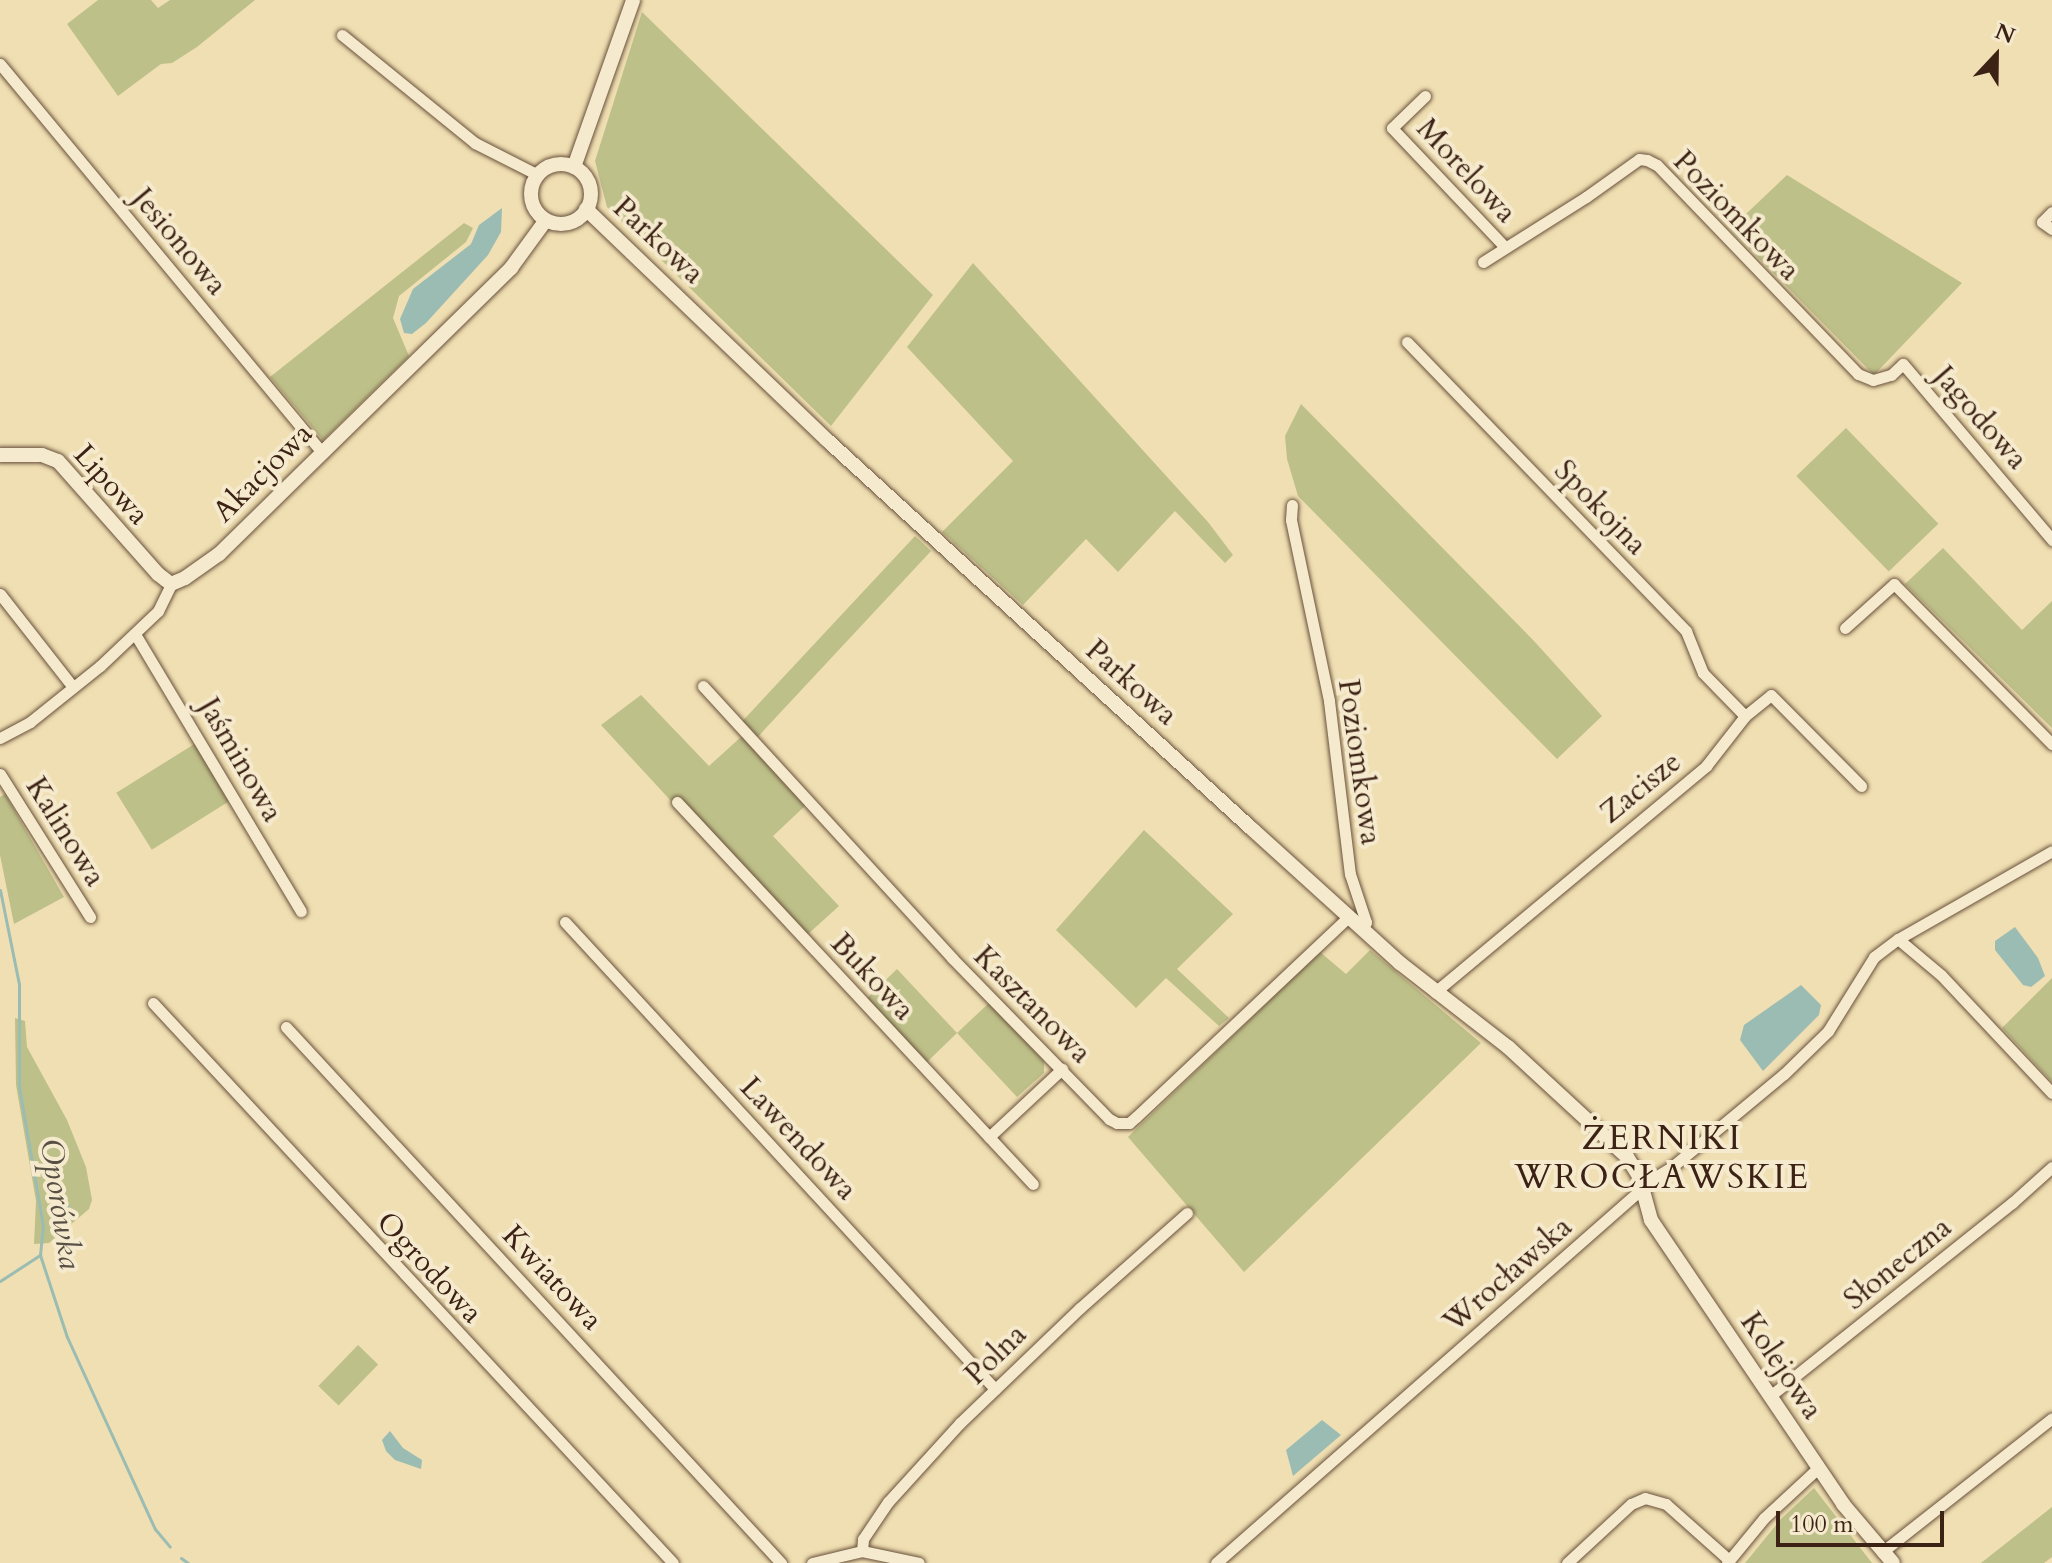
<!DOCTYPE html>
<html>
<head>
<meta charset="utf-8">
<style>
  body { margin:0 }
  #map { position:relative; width:2052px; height:1563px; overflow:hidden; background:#f0dfb2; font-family:Cardo,serif }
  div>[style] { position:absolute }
  .green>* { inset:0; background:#bec089; transform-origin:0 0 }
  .water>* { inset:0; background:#9bbcb3 }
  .stream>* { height:3px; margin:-1.5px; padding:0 1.5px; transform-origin:1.5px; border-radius:1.5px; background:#9bbcb3 }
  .roads { filter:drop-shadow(0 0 2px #69513c) drop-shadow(0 0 2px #69513c) }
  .minor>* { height:11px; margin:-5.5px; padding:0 5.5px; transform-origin:5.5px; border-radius:5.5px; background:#f5eacd }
  .tertiary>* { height:14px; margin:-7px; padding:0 7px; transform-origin:7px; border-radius:7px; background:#f5eacd }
  .tertiary>.ring { margin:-7px; padding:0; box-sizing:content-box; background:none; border:14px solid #f5eacd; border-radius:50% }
  span { translate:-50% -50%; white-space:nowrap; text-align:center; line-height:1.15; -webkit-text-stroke:8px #f5eacd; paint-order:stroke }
  .street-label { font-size:30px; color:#3c2215 }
  .water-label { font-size:32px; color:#585044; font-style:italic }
  .quarter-label { font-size:34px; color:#3c2215; letter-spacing:2px }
  .north { position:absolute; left:1956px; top:16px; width:80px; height:80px; -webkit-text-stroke:6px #f5eacd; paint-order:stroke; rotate:22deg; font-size:22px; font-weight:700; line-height:32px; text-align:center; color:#3c2215 }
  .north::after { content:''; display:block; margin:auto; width:28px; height:36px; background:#3c2215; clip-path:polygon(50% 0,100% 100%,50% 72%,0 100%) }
  .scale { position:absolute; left:1776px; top:1511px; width:168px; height:36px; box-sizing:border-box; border:4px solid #3c2215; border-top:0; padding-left:10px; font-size:24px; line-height:28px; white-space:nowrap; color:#3c2215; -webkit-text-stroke:6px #f5eacd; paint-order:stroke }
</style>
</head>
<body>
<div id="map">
  <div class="green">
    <i style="clip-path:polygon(98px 0,151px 0,158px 8px,170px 0,255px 0,197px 47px,172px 63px,161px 64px,118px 96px,67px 24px)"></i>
    <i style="clip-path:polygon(642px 12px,933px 295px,831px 426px,607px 207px,595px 161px)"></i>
    <i style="clip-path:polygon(1787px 175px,1962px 283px,1874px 375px,1730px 229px)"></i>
    <i style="clip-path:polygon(464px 223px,473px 228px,466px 242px,399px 296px,393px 318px,409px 356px,323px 440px,270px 377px)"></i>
    <i style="clip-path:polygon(973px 263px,1208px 522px,1233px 555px,1225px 563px,1175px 511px,1118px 572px,1086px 539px,1023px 605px,942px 532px,1013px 461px,907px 347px)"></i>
    <i style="clip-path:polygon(1301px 404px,1534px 641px,1602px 716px,1557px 759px,1298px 496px,1287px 459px,1285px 436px)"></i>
    <i style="left:1846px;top:428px;width:133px;height:69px;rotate:46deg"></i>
    <i style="left:915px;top:536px;width:22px;height:256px;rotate:43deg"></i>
    <i style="clip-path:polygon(1943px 548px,2022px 630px,2052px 601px,2052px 728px,1905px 584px)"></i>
    <i style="clip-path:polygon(641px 695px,709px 766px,742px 736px,806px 805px,773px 836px,839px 906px,807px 935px,678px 796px,671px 801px,601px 725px)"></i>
    <i style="left:196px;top:743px;width:67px;height:94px;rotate:58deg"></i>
    <i style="clip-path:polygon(5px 794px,64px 897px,14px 924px,0 855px,0 797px)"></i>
    <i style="clip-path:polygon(1144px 830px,1233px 914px,1177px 969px,1229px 1018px,1219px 1026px,1166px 978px,1136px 1008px,1056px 930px)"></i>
    <i style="clip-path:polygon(1370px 950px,1481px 1043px,1244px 1272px,1128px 1137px,1320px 952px,1346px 974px)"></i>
    <i style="clip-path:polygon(897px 969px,957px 1033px,989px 1003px,1044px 1061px,1044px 1073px,1017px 1097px,957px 1033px,926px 1063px,867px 998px)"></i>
    <i style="clip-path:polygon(2052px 978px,2052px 1082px,2002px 1028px)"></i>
    <i style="clip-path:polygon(15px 1018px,25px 1021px,27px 1047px,67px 1120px,86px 1167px,92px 1200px,89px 1209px,49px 1243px,34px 1244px,36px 1201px,16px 1085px)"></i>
    <i style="left:358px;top:1345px;width:28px;height:57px;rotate:44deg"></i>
    <i style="clip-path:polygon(1814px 1488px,1872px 1563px,1745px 1563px,1781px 1519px)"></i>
    <i style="clip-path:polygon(2052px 1507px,2052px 1557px,2044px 1563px,1981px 1563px)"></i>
  </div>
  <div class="water">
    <i style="clip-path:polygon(502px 208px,501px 232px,488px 255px,426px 323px,412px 334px,404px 333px,400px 319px,413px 289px,471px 244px,479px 225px)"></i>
    <i style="clip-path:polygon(2015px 927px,2038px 958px,2045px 976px,2031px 987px,2023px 985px,1995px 950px,1995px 941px)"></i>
    <i style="clip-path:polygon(1801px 985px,1821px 1005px,1819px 1015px,1763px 1071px,1740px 1040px,1744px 1025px)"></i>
    <i style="clip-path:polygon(60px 1192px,72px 1210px,59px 1222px,50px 1209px,54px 1193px)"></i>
    <i style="clip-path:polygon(1322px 1420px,1341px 1435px,1293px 1476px,1286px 1450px)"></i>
    <i style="clip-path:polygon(390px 1431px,403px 1448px,422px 1460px,421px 1469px,395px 1460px,386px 1451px,382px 1440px)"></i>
  </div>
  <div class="stream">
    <i style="left:0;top:890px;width:96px;rotate:78.6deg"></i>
    <i style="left:19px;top:984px;width:103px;rotate:90deg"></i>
    <i style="left:19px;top:1087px;width:141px;rotate:80.2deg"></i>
    <i style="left:43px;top:1226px;width:29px;rotate:96deg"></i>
    <i style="left:40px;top:1255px;width:86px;rotate:71.8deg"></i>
    <i style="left:67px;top:1337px;width:211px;rotate:65.4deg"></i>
    <i style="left:155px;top:1529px;width:23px;rotate:50deg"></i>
    <i style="left:0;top:1281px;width:48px;rotate:-33deg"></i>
    <i style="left:181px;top:1558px;width:9px;rotate:36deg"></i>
  </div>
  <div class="roads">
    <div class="minor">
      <i style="left:342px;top:35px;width:171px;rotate:39.1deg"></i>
      <i style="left:475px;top:143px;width:71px;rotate:26.9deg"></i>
      <i style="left:0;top:64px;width:503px;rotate:50.33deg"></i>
      <i style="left:1425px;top:96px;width:46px;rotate:135.9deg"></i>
      <i style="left:1392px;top:128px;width:164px;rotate:46.5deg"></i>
      <i style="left:2052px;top:212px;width:14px;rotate:135deg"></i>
      <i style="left:2042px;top:222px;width:12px;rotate:35deg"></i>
      <i style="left:1483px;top:262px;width:122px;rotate:-32.3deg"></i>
      <i style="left:1586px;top:197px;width:65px;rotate:-35.6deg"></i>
      <i style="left:1639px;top:159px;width:8px;rotate:7deg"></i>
      <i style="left:1647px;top:160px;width:11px;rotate:27deg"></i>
      <i style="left:1657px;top:165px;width:290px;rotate:46.1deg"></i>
      <i style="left:1858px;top:374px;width:16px;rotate:22deg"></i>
      <i style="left:1873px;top:380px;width:19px;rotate:-16deg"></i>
      <i style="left:1891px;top:375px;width:16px;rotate:-43deg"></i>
      <i style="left:1903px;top:364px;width:231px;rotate:49.7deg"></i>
      <i style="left:1407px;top:342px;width:402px;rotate:46deg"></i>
      <i style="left:1686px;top:631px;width:45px;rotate:68deg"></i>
      <i style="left:1703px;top:673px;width:60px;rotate:45.7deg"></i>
      <i style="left:1292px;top:505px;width:15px;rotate:94deg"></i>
      <i style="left:1291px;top:520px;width:185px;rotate:78.1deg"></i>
      <i style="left:1329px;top:701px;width:174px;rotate:83.1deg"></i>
      <i style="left:1350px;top:874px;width:51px;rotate:71.6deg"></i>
      <i style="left:1366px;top:922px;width:8px;rotate:120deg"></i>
      <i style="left:0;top:594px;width:118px;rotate:51.9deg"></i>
      <i style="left:1845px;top:628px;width:66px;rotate:-41.9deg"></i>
      <i style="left:1894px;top:584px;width:225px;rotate:45.4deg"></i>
      <i style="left:135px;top:634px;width:323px;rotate:59.1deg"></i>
      <i style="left:703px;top:686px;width:369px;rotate:47.5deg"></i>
      <i style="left:952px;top:958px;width:225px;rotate:45.7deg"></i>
      <i style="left:1109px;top:1119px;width:9px;rotate:27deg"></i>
      <i style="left:1117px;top:1123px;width:12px"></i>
      <i style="left:1129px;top:1123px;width:9px;rotate:-41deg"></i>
      <i style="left:1136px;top:1117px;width:291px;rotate:-43.3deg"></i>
      <i style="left:0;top:738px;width:34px;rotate:-28deg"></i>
      <i style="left:30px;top:722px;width:90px;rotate:-38.7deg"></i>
      <i style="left:100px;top:666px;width:80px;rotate:-43.5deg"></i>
      <i style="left:158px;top:611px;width:30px;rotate:-64deg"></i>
      <i style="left:0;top:774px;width:169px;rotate:57.8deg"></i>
      <i style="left:677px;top:802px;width:522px;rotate:47.02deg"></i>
      <i style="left:565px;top:922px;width:635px;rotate:47.36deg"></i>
      <i style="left:1898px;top:939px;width:56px;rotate:39.9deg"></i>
      <i style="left:1941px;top:975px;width:162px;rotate:46.8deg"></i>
      <i style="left:1435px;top:992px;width:353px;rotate:-39.8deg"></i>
      <i style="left:1706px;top:766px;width:63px;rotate:-52deg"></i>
      <i style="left:1745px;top:716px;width:33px;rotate:-39deg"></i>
      <i style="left:1771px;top:695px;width:128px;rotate:45.3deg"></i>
      <i style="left:153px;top:1003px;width:764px;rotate:47.12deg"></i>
      <i style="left:286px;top:1027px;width:730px;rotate:47.28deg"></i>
      <i style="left:989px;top:1137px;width:100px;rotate:-43deg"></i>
      <i style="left:1770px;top:1396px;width:310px;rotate:-38.6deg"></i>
      <i style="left:2012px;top:1203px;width:54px;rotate:-42deg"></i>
      <i style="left:862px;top:1551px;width:12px;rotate:-85deg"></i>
      <i style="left:863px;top:1539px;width:45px;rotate:-56deg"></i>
      <i style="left:888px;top:1502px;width:107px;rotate:-47.7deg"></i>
      <i style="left:960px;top:1423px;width:166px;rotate:-43.8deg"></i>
      <i style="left:1080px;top:1308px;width:143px;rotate:-41.6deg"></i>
      <i style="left:1882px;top:1552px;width:216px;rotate:-38.2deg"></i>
      <i style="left:812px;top:1563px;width:51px;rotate:-13.5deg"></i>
      <i style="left:862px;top:1551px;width:58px;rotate:11.9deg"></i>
      <i style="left:1216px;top:1563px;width:583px;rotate:-41.32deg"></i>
      <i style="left:1654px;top:1178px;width:22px;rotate:-32deg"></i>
      <i style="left:1673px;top:1166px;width:144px;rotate:-39.7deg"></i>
      <i style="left:1784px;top:1074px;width:62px;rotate:-44.3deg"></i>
      <i style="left:1828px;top:1031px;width:87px;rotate:-58.1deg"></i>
      <i style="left:1874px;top:957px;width:30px;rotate:-37deg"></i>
      <i style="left:1898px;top:939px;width:177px;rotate:-29.7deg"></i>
      <i style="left:1567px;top:1563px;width:87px;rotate:-42.7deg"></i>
      <i style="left:1631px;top:1504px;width:15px;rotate:-23deg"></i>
      <i style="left:1645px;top:1498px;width:22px;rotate:16deg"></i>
      <i style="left:1666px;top:1504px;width:84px;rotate:41.6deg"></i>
      <i style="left:1727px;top:1563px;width:58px;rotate:-50.6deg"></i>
      <i style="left:1764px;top:1518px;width:74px;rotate:-42.8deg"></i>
    </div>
    <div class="tertiary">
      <i class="ring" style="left:531px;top:164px;width:46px;height:46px"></i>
      <i style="left:574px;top:167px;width:177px;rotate:-70.5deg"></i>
      <i style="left:586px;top:209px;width:334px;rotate:43.8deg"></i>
      <i style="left:827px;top:440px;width:576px;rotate:42.47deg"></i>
      <i style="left:1252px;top:829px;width:200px;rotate:42.2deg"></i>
      <i style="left:1400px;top:963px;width:137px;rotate:37.9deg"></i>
      <i style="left:1508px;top:1047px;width:162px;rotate:42.7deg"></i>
      <i style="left:1627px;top:1157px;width:22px;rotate:58deg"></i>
      <i style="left:1639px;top:1176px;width:46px;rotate:74.7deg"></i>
      <i style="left:1651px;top:1220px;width:343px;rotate:55.9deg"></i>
      <i style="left:1843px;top:1504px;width:77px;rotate:49.7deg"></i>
      <i style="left:0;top:455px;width:42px"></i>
      <i style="left:42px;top:455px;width:17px;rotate:21deg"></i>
      <i style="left:58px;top:461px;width:151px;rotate:48.5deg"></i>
      <i style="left:158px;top:574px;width:16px;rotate:38deg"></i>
      <i style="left:171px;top:584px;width:15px;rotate:-23deg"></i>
      <i style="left:185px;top:578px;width:42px;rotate:-35.2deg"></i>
      <i style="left:219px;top:554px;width:409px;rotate:-44.4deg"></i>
      <i style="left:511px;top:268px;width:59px;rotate:-53.9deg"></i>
    </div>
  </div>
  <div class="street-label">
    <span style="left:1466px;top:171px;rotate:47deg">Morelowa</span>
    <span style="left:1736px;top:216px;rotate:46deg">Poziomkowa</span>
    <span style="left:658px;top:241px;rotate:43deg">Parkowa</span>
    <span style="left:179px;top:242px;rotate:50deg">Jesionowa</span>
    <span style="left:1980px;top:418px;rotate:49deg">Jagodowa</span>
    <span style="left:263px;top:473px;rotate:-45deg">Akacjowa</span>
    <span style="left:111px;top:485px;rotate:48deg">Lipowa</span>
    <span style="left:1600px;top:508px;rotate:46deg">Spokojna</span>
    <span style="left:1131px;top:683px;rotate:42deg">Parkowa</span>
    <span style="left:240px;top:760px;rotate:60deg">Jaśminowa</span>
    <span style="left:1359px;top:762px;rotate:82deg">Poziomkowa</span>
    <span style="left:1641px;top:788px;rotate:-39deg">Zacisze</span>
    <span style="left:65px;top:832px;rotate:58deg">Kalinowa</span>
    <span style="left:872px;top:977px;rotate:47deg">Bukowa</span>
    <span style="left:1032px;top:1005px;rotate:45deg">Kasztanowa</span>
    <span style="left:798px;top:1139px;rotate:47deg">Lawendowa</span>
    <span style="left:1898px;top:1264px;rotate:-39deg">Słoneczna</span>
    <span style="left:429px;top:1268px;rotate:47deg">Ogrodowa</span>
    <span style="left:1508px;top:1275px;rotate:-41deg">Wrocławska</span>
    <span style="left:552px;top:1278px;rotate:47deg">Kwiatowa</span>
    <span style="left:996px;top:1355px;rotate:-44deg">Polna</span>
    <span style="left:1781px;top:1366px;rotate:56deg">Kolejowa</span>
  </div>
  <div class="water-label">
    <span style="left:60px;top:1204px;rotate:81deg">Oporówka</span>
  </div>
  <div class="quarter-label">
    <span style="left:1662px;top:1158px">ŻERNIKI<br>WROCŁAWSKIE</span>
  </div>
  <div class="north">N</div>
  <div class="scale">100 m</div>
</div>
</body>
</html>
